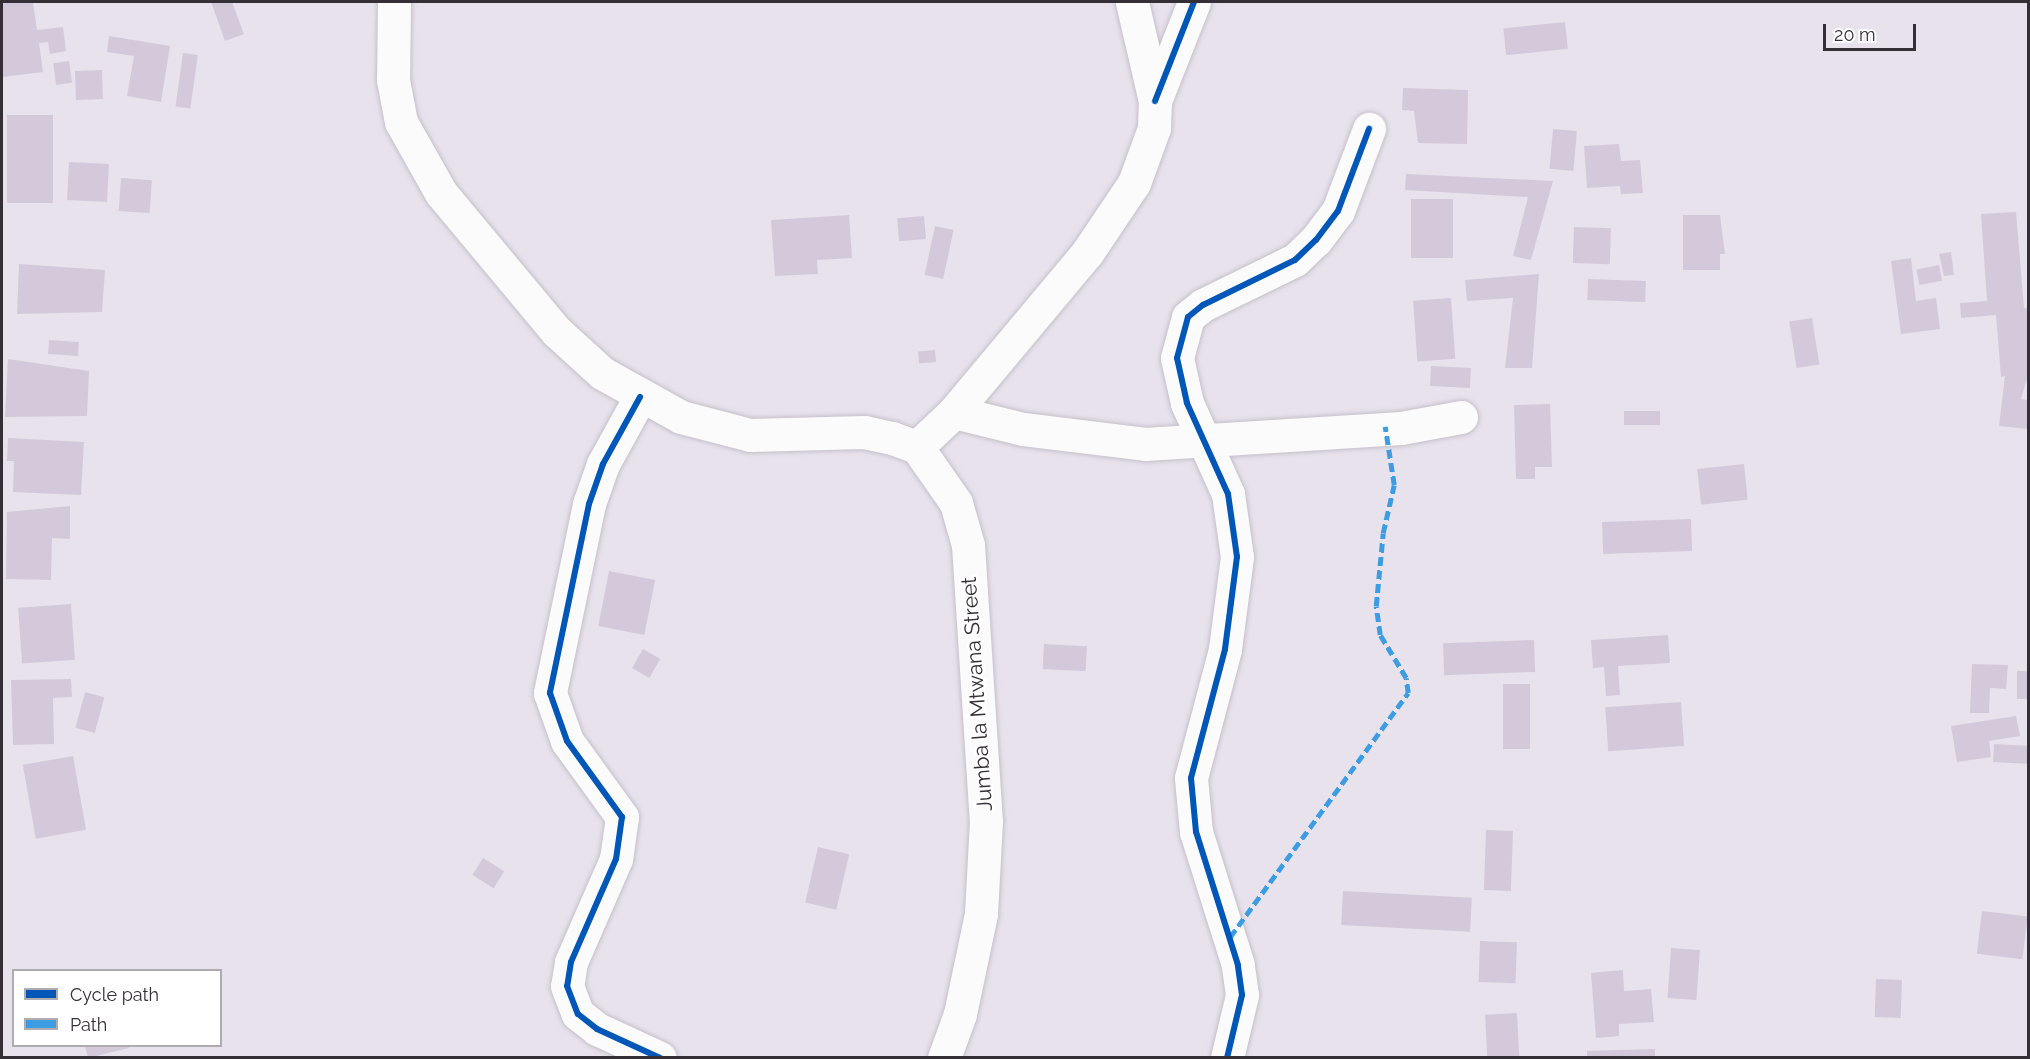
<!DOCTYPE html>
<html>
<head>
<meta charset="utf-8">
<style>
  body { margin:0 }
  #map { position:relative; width:2030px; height:1059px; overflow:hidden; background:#e8e2ed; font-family:Raleway,sans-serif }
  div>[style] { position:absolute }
  .building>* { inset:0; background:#d4c9db; transform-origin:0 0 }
  .roads { filter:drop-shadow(0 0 2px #c5c0c9) drop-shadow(0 0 2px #c5c0c9) }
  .minor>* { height:33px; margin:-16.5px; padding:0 16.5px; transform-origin:16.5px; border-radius:16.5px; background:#fcfbfc }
  .quiet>* { height:4.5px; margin-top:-2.25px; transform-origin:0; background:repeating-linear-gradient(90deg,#3e9de2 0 9px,transparent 0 13.5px) }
  .cycleway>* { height:6px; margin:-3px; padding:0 3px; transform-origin:3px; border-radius:3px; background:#0057b8 }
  span { translate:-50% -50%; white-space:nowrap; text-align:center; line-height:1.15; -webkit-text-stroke:5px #fff; paint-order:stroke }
  .street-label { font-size:21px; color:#342f36 }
  .frame { position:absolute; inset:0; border:3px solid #342f36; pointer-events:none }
  .legend { position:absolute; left:12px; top:969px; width:210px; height:78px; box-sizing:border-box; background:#fff; border:2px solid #aeacaf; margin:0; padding:8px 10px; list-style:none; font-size:18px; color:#342f36 }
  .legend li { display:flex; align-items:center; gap:12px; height:30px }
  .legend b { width:30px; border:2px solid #aeacaf }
  .scale { position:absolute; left:1823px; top:24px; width:93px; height:27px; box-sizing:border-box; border:3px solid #342f36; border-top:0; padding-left:8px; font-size:18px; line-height:21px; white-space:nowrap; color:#342f36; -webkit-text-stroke:4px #fff; paint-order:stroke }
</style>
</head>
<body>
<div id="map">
  <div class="building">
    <i style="clip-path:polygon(2px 2px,33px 2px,37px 30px,63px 27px,66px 51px,50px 54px,48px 42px,39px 43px,43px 72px,3px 77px)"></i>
    <i style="clip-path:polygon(211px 2px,232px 2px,244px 34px,225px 41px)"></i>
    <i style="left:1565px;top:22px;width:27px;height:62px;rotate:84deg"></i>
    <i style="clip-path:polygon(109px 36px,170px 46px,161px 102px,127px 96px,134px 56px,107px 52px)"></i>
    <i style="left:183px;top:53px;width:15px;height:54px;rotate:8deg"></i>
    <i style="left:69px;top:61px;width:22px;height:16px;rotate:82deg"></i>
    <i style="left:102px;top:70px;width:29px;height:27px;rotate:88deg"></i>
    <i style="clip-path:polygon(1403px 88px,1468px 90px,1467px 144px,1418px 143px,1414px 111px,1402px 110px)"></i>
    <i style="left:7px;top:115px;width:46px;height:88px"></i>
    <i style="left:1553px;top:129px;width:24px;height:40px;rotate:5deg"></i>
    <i style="clip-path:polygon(1619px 144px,1621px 161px,1640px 160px,1643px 193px,1621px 194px,1620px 186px,1587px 188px,1584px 146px)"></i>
    <i style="left:69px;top:162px;width:40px;height:38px;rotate:3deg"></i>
    <i style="clip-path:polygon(1406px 174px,1553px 181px,1531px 260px,1513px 256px,1528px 197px,1405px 190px)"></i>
    <i style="left:121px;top:178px;width:31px;height:33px;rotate:4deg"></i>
    <i style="left:1411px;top:199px;width:42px;height:59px"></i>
    <i style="clip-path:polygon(2016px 212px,2024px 308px,2028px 308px,2028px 375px,2021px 399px,2028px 400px,2028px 429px,1999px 426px,2005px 376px,2001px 377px,1996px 315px,1961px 318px,1960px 303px,1987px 301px,1981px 214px)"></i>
    <i style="clip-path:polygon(849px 215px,852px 258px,817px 260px,818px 274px,775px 276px,771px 220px)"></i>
    <i style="clip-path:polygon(1683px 215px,1720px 215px,1725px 254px,1720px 254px,1720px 270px,1683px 270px)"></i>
    <i style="left:924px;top:216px;width:23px;height:27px;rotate:85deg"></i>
    <i style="left:935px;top:226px;width:19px;height:50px;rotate:12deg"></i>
    <i style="left:1574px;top:227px;width:37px;height:36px;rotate:2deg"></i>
    <i style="clip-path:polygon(1951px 252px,1954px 275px,1944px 276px,1939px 254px)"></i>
    <i style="clip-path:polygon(1911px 258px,1916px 301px,1936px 298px,1940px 329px,1901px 334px,1891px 261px)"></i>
    <i style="clip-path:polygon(19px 264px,105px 270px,102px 312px,17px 314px)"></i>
    <i style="left:1939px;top:265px;width:16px;height:23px;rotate:79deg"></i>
    <i style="clip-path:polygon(1539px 274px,1532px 368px,1505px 368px,1513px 298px,1467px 301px,1465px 280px)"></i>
    <i style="left:1588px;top:279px;width:58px;height:21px;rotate:2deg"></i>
    <i style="left:1451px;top:298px;width:61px;height:38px;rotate:86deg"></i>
    <i style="left:1812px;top:318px;width:47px;height:23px;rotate:81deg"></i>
    <i style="left:49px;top:340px;width:30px;height:14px;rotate:4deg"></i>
    <i style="left:935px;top:350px;width:12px;height:17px;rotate:85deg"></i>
    <i style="clip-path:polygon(8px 359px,89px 371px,87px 416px,5px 417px)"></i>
    <i style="left:1431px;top:366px;width:40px;height:20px;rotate:3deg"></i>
    <i style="clip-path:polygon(1550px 404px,1552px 467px,1535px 467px,1535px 479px,1516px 479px,1514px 405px)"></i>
    <i style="left:1624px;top:411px;width:36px;height:14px"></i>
    <i style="clip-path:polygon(8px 438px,84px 442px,81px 495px,13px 492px,14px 461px,7px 461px)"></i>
    <i style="left:1744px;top:464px;width:36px;height:47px;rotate:84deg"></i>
    <i style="clip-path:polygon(70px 506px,70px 539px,52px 538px,51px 580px,6px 579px,7px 512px)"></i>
    <i style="left:1691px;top:519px;width:32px;height:89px;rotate:88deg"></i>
    <i style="left:609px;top:571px;width:47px;height:56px;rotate:11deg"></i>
    <i style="left:71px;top:604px;width:56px;height:53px;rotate:86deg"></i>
    <i style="clip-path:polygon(1668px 635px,1670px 663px,1618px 666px,1620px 695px,1606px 696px,1604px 667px,1593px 668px,1591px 640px)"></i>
    <i style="left:1534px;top:640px;width:32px;height:91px;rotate:88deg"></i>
    <i style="left:1044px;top:644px;width:43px;height:25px;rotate:3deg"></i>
    <i style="left:643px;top:649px;width:20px;height:22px;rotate:30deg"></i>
    <i style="clip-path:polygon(1972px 664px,2008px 665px,2006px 689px,1990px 688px,1989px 713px,1970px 713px)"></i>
    <i style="left:2017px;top:671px;width:11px;height:28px"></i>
    <i style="clip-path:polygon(71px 679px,72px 697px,53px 698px,54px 744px,13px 745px,11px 680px)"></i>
    <i style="left:1503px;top:684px;width:27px;height:65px"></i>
    <i style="left:85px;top:692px;width:20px;height:37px;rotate:15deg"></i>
    <i style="left:1681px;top:702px;width:44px;height:76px;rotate:86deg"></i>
    <i style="clip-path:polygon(2016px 716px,2020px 736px,1989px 741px,1991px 757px,1957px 762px,1951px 726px)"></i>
    <i style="left:1994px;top:744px;width:34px;height:18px;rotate:3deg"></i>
    <i style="left:73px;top:756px;width:75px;height:51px;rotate:80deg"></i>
    <i style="left:1486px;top:830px;width:27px;height:60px;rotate:2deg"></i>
    <i style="left:818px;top:847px;width:32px;height:57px;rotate:13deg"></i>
    <i style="left:483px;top:858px;width:25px;height:20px;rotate:32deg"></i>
    <i style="left:1343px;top:891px;width:129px;height:34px;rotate:3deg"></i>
    <i style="left:1982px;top:911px;width:46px;height:43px;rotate:7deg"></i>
    <i style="left:1480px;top:941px;width:37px;height:41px;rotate:2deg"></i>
    <i style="left:1671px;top:948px;width:29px;height:50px;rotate:4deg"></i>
    <i style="clip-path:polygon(1623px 970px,1624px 991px,1651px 989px,1654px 1022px,1619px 1024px,1619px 1036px,1596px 1038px,1591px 973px)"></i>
    <i style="left:1876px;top:979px;width:26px;height:38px;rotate:2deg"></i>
    <i style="left:1517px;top:1013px;width:45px;height:32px;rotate:87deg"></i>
    <i style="clip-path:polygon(85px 1046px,128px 1046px,129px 1048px,88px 1058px)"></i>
    <i style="clip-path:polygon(1655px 1049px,1655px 1058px,1587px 1058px,1587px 1051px)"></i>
  </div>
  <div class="roads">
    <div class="minor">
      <i style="left:394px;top:2px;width:78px;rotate:90.7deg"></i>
      <i style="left:393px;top:80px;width:43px;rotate:79.2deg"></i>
      <i style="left:401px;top:122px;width:81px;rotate:60.6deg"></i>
      <i style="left:441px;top:193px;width:180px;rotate:50.2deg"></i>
      <i style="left:556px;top:331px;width:62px;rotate:42.4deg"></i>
      <i style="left:602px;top:373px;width:90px;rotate:29.1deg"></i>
      <i style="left:681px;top:417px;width:71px;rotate:14.6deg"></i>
      <i style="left:750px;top:435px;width:114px;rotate:-1.5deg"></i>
      <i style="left:864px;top:432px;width:29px;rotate:12deg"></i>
      <i style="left:892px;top:438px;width:27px;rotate:20deg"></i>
      <i style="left:917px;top:447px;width:68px;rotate:55.1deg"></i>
      <i style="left:956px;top:503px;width:44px;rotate:74.1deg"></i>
      <i style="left:968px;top:545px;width:277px;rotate:86.3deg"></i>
      <i style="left:986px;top:821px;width:93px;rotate:93.1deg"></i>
      <i style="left:981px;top:914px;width:102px;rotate:101.9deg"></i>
      <i style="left:960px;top:1014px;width:47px;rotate:110deg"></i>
      <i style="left:1155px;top:101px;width:106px;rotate:-68.5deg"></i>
      <i style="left:640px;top:397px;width:77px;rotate:118.9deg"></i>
      <i style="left:603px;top:464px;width:42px;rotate:109.3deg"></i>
      <i style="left:589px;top:504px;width:193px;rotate:101.7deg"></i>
      <i style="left:550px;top:693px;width:51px;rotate:70.5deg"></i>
      <i style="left:567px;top:741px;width:94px;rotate:54.1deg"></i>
      <i style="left:622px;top:817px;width:42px;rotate:98.1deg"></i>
      <i style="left:616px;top:859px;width:112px;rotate:113.6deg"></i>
      <i style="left:571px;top:962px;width:24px;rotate:99deg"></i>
      <i style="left:567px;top:986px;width:30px;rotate:69deg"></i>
      <i style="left:578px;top:1014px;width:24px;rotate:38deg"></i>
      <i style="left:597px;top:1029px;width:69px;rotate:24.7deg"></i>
      <i style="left:954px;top:412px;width:71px;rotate:13.8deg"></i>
      <i style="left:1023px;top:429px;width:123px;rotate:7deg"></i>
      <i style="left:1145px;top:444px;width:256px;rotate:-3.6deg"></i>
      <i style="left:1401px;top:428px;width:61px;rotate:-10.4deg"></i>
      <i style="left:917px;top:447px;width:51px;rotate:-43.4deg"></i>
      <i style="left:954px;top:412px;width:207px;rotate:-50.1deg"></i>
      <i style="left:1087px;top:253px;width:84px;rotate:-56.1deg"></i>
      <i style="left:1134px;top:183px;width:59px;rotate:-70deg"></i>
      <i style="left:1154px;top:128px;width:27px;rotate:-88deg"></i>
      <i style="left:1155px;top:101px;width:102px;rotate:-103.1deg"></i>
      <i style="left:1227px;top:1058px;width:65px;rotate:-76.6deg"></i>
      <i style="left:1242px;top:995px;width:30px;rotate:-98deg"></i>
      <i style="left:1238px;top:965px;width:139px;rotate:-107.5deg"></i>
      <i style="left:1196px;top:832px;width:54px;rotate:-95.3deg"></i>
      <i style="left:1191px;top:778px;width:133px;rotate:-75.2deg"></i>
      <i style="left:1225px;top:649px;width:93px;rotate:-82.6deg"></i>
      <i style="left:1237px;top:557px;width:64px;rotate:-98.1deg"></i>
      <i style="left:1228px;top:494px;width:100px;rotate:-114.3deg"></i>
      <i style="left:1187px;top:403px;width:46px;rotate:-102.5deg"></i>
      <i style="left:1177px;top:358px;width:42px;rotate:-75deg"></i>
      <i style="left:1188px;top:317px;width:19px;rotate:-39deg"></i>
      <i style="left:1203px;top:305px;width:102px;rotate:-26.1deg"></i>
      <i style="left:1295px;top:260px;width:29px;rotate:-44deg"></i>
      <i style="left:1316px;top:240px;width:36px;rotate:-53deg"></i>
      <i style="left:1338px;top:211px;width:88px;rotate:-69.3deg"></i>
    </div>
  </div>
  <div class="quiet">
    <i style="left:1230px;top:937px;width:302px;rotate:-53.9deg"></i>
    <i style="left:1408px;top:693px;width:15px;rotate:-98deg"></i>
    <i style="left:1406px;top:678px;width:50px;rotate:-121.2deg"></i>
    <i style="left:1380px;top:635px;width:29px;rotate:-98deg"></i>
    <i style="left:1376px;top:606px;width:73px;rotate:-84.5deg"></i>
    <i style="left:1383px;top:533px;width:49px;rotate:-77.1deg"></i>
    <i style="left:1394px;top:485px;width:59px;rotate:-98.8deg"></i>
  </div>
  <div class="cycleway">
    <i style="left:1155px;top:101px;width:106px;rotate:-68.5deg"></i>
    <i style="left:640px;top:397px;width:77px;rotate:118.9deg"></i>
    <i style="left:603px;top:464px;width:42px;rotate:109.3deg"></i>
    <i style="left:589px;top:504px;width:193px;rotate:101.7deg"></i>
    <i style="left:550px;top:693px;width:51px;rotate:70.5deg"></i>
    <i style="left:567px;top:741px;width:94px;rotate:54.1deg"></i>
    <i style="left:622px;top:817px;width:42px;rotate:98.1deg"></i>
    <i style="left:616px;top:859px;width:112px;rotate:113.6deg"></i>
    <i style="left:571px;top:962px;width:24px;rotate:99deg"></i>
    <i style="left:567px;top:986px;width:30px;rotate:69deg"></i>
    <i style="left:578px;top:1014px;width:24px;rotate:38deg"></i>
    <i style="left:597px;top:1029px;width:69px;rotate:24.7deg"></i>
    <i style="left:1227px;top:1058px;width:65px;rotate:-76.6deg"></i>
    <i style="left:1242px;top:995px;width:30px;rotate:-98deg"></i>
    <i style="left:1238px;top:965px;width:139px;rotate:-107.5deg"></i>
    <i style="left:1196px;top:832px;width:54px;rotate:-95.3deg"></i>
    <i style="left:1191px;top:778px;width:133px;rotate:-75.2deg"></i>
    <i style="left:1225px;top:649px;width:93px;rotate:-82.6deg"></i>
    <i style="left:1237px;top:557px;width:64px;rotate:-98.1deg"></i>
    <i style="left:1228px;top:494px;width:100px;rotate:-114.3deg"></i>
    <i style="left:1187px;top:403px;width:46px;rotate:-102.5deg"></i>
    <i style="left:1177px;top:358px;width:42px;rotate:-75deg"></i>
    <i style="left:1188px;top:317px;width:19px;rotate:-39deg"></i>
    <i style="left:1203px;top:305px;width:102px;rotate:-26.1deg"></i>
    <i style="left:1295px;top:260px;width:29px;rotate:-44deg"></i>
    <i style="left:1316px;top:240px;width:36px;rotate:-53deg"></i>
    <i style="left:1338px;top:211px;width:88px;rotate:-69.3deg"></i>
  </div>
  <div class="street-label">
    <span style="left:977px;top:694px;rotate:-94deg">Jumba la Mtwana Street</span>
  </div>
  <div class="frame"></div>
  <ul class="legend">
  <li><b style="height:8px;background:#0057b8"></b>Cycle path</li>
  <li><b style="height:8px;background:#3e9de2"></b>Path</li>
  </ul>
  <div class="scale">20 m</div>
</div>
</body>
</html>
